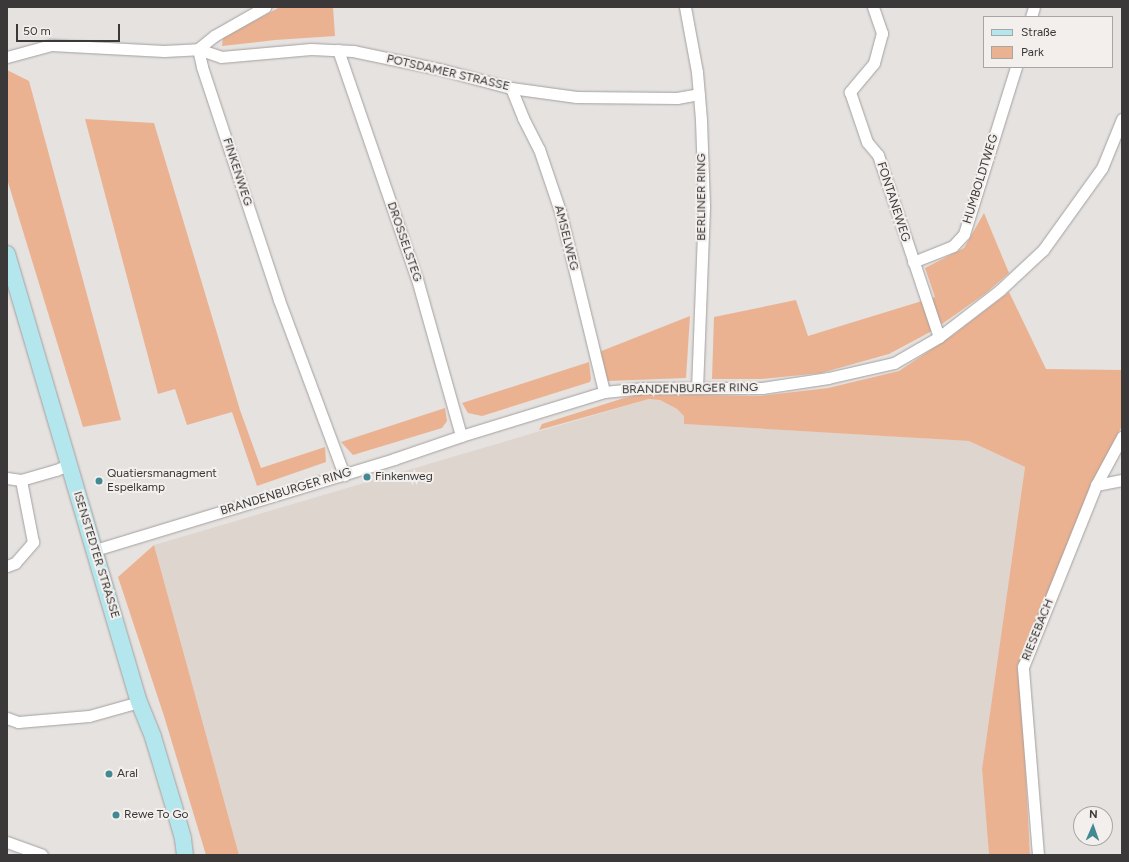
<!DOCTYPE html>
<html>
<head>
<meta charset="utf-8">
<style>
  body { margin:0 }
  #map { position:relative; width:1129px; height:862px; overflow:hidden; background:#e5e2e0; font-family:Figtree,sans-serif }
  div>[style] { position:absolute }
  .built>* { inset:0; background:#dfd5cf }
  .green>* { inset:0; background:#ebb292 }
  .roads { filter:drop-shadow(0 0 1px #a3a09f) drop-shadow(0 0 1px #a3a09f) }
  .street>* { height:11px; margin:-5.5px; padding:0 5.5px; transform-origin:5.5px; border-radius:5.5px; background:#fff }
  .secondary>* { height:16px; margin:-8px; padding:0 8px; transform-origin:8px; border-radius:8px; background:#b4e7ed }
  .dots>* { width:11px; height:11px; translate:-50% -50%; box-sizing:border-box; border:2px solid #f2efed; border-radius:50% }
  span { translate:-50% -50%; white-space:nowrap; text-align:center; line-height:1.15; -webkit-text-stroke:4px #f2efed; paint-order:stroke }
  .street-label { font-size:12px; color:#3a3838 }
  .poi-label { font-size:12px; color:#3a3838 }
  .left { translate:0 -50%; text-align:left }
  .frame { position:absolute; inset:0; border:8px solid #3a3838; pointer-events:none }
  .legend { position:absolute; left:983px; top:16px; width:130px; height:52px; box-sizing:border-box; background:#f2efed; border:1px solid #a8a6a5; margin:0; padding:5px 7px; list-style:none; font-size:12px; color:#3a3838 }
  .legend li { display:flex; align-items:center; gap:8px; height:20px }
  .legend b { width:20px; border:1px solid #a8a6a5 }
  .north { position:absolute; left:1073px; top:806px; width:40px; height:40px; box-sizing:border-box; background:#f2efed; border:1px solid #a8a6a5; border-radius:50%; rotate:2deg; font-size:11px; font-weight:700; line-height:16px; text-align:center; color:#3a3838 }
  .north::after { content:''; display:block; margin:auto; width:14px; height:18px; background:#438993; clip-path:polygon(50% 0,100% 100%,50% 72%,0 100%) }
  .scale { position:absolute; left:16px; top:24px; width:104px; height:18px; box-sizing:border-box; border:2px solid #3a3838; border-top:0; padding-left:5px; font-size:12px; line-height:14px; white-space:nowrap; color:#3a3838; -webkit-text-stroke:3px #f2efed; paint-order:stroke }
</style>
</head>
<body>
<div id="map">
  <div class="built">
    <i style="clip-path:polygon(649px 399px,660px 400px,677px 409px,684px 416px,685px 424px,969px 441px,1025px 467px,982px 769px,989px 855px,239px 855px,154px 545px)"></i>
  </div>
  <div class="green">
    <i style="clip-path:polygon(280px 7px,333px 7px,335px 36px,275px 40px,222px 46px,223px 38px)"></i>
    <i style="clip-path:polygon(7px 70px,29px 81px,121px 420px,83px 427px,7px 179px)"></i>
    <i style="clip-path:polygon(85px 119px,154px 123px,240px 410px,261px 468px,325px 447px,326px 462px,257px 486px,232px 412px,187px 425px,175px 389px,158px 394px)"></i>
    <i style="clip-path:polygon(984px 213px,1009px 273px,986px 293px,932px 331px,889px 354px,821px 373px,762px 379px,712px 379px,714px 317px,796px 300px,808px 336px,935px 297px,925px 268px,964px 248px)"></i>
    <i style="clip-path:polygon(1009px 292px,1046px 369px,1122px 370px,1122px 426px,1097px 473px,1020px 667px,1030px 855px,989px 855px,982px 769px,1025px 467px,969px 441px,684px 424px,684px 416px,677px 409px,660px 400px,649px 399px,539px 430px,542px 424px,624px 398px,644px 394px,760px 396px,828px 388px,899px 371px,953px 335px)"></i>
    <i style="clip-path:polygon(690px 316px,686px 378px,607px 381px,599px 352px)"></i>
    <i style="clip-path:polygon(589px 362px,591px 379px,590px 382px,482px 416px,468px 413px,462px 403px)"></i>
    <i style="clip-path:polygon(445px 408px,447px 421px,442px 428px,353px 455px,341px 442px)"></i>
    <i style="clip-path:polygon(154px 545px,239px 855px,206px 855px,164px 716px,118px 577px)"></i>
  </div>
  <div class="roads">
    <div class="street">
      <i style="left:685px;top:7px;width:66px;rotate:79.5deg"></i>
      <i style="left:697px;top:72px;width:48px;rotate:85.2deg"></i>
      <i style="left:701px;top:120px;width:87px;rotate:88deg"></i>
      <i style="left:704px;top:207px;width:181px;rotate:92.2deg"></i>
      <i style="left:873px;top:7px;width:28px;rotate:71deg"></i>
      <i style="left:882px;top:33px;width:31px;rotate:105deg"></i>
      <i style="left:874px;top:63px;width:38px;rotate:130deg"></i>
      <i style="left:850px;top:92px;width:53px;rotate:71.2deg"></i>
      <i style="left:867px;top:142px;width:17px;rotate:50deg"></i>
      <i style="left:878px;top:155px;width:192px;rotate:71.5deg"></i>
      <i style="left:1031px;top:17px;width:10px;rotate:-73deg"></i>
      <i style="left:198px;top:49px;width:24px;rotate:19deg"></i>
      <i style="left:221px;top:57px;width:90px;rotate:-5.1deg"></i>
      <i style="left:311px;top:49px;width:42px;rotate:2.7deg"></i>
      <i style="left:353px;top:51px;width:92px;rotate:11.9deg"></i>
      <i style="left:443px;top:70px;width:70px;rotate:14.8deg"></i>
      <i style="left:511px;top:88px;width:66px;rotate:7.9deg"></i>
      <i style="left:576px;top:97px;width:101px;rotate:0.6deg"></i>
      <i style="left:677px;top:98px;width:22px;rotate:-10deg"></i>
      <i style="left:198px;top:49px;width:18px;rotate:77deg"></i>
      <i style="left:202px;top:67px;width:245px;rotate:71.7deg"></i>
      <i style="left:279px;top:300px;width:187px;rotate:69.6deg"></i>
      <i style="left:338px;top:50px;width:242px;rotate:71deg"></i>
      <i style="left:417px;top:279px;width:163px;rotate:74.3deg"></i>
      <i style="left:7px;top:57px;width:46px;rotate:-15.3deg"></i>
      <i style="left:51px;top:45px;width:113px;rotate:3deg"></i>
      <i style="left:164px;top:51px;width:34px;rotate:-3deg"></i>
      <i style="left:198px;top:49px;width:21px;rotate:-39deg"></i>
      <i style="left:214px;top:36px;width:59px;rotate:-29.6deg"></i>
      <i style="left:511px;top:88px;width:32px;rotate:68deg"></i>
      <i style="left:523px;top:118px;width:35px;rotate:63deg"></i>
      <i style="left:539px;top:149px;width:65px;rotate:71.3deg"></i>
      <i style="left:560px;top:211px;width:186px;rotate:76.3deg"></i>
      <i style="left:913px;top:262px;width:43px;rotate:-21.8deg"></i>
      <i style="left:953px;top:246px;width:16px;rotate:-47deg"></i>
      <i style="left:964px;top:234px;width:175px;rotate:-72.7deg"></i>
      <i style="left:7px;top:478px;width:14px;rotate:8deg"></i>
      <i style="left:21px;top:480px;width:36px;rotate:-16deg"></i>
      <i style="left:56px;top:470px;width:13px;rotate:-23deg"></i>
      <i style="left:1096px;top:485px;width:26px;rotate:-11deg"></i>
      <i style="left:95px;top:550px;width:313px;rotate:-16.9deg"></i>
      <i style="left:394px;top:459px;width:71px;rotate:-18.9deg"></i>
      <i style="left:461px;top:436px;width:150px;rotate:-17.1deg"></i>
      <i style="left:604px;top:392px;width:40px;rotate:-5.7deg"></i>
      <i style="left:644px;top:388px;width:118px"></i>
      <i style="left:762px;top:388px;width:67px;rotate:-8.6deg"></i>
      <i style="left:828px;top:378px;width:68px;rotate:-12.8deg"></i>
      <i style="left:894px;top:363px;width:52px;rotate:-30deg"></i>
      <i style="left:939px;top:337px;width:77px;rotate:-37.6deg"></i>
      <i style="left:1000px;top:290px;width:59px;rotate:-42.9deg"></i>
      <i style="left:1043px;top:250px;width:101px;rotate:-54.3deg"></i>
      <i style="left:1102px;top:168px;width:53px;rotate:-67.8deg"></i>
      <i style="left:7px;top:566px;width:9px;rotate:-21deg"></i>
      <i style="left:15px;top:563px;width:28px;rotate:-49deg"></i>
      <i style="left:33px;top:542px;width:63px;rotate:-101deg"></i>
      <i style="left:7px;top:718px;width:12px;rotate:20deg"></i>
      <i style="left:18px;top:722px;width:71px;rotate:-4.8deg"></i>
      <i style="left:89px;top:716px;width:52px;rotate:-15.6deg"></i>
      <i style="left:7px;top:842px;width:37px;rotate:20deg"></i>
      <i style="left:1038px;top:855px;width:189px;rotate:-94.6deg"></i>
      <i style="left:1023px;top:667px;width:196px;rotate:-68.1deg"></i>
      <i style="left:1096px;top:485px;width:55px;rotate:-61.6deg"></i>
    </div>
    <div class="secondary">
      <i style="left:7px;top:254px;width:467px;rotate:73.6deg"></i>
      <i style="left:139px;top:702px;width:38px;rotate:68deg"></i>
      <i style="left:153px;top:737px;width:73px;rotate:73.3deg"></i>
      <i style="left:174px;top:807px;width:33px;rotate:74deg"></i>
      <i style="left:183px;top:839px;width:16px;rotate:83deg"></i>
    </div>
  </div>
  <div class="dots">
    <i style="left:367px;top:477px;background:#438993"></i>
    <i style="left:99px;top:481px;background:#438993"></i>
    <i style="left:109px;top:774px;background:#438993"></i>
    <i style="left:116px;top:815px;background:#438993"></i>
  </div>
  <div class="street-label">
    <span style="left:448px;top:73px;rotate:13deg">POTSDAMER STRASSE</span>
    <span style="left:237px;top:172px;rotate:72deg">FINKENWEG</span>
    <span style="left:981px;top:179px;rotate:-73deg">HUMBOLDTWEG</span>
    <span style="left:702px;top:197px;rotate:-90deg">BERLINER RING</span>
    <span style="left:893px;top:202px;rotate:72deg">FONTANEWEG</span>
    <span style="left:566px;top:238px;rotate:76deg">AMSELWEG</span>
    <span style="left:404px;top:242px;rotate:71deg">DROSSELSTEG</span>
    <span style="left:690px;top:389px;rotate:-1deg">BRANDENBURGER RING</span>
    <span style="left:286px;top:492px;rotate:-17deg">BRANDENBURGER RING</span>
    <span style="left:96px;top:555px;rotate:73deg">ISENSTEDTER STRASSE</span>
    <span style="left:1038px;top:630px;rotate:-68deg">RIESEBACH</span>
  </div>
  <div class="poi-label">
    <span class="left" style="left:107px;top:481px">Quatiersmanagment<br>Espelkamp</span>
    <span class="left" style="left:375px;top:477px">Finkenweg</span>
    <span class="left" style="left:117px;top:774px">Aral</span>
    <span class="left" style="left:124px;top:815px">Rewe To Go</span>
  </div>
  <div class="frame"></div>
  <ul class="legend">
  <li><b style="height:5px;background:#b4e7ed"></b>Straße</li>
  <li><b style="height:11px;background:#ebb292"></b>Park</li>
  </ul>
  <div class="north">N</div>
  <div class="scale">50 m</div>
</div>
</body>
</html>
